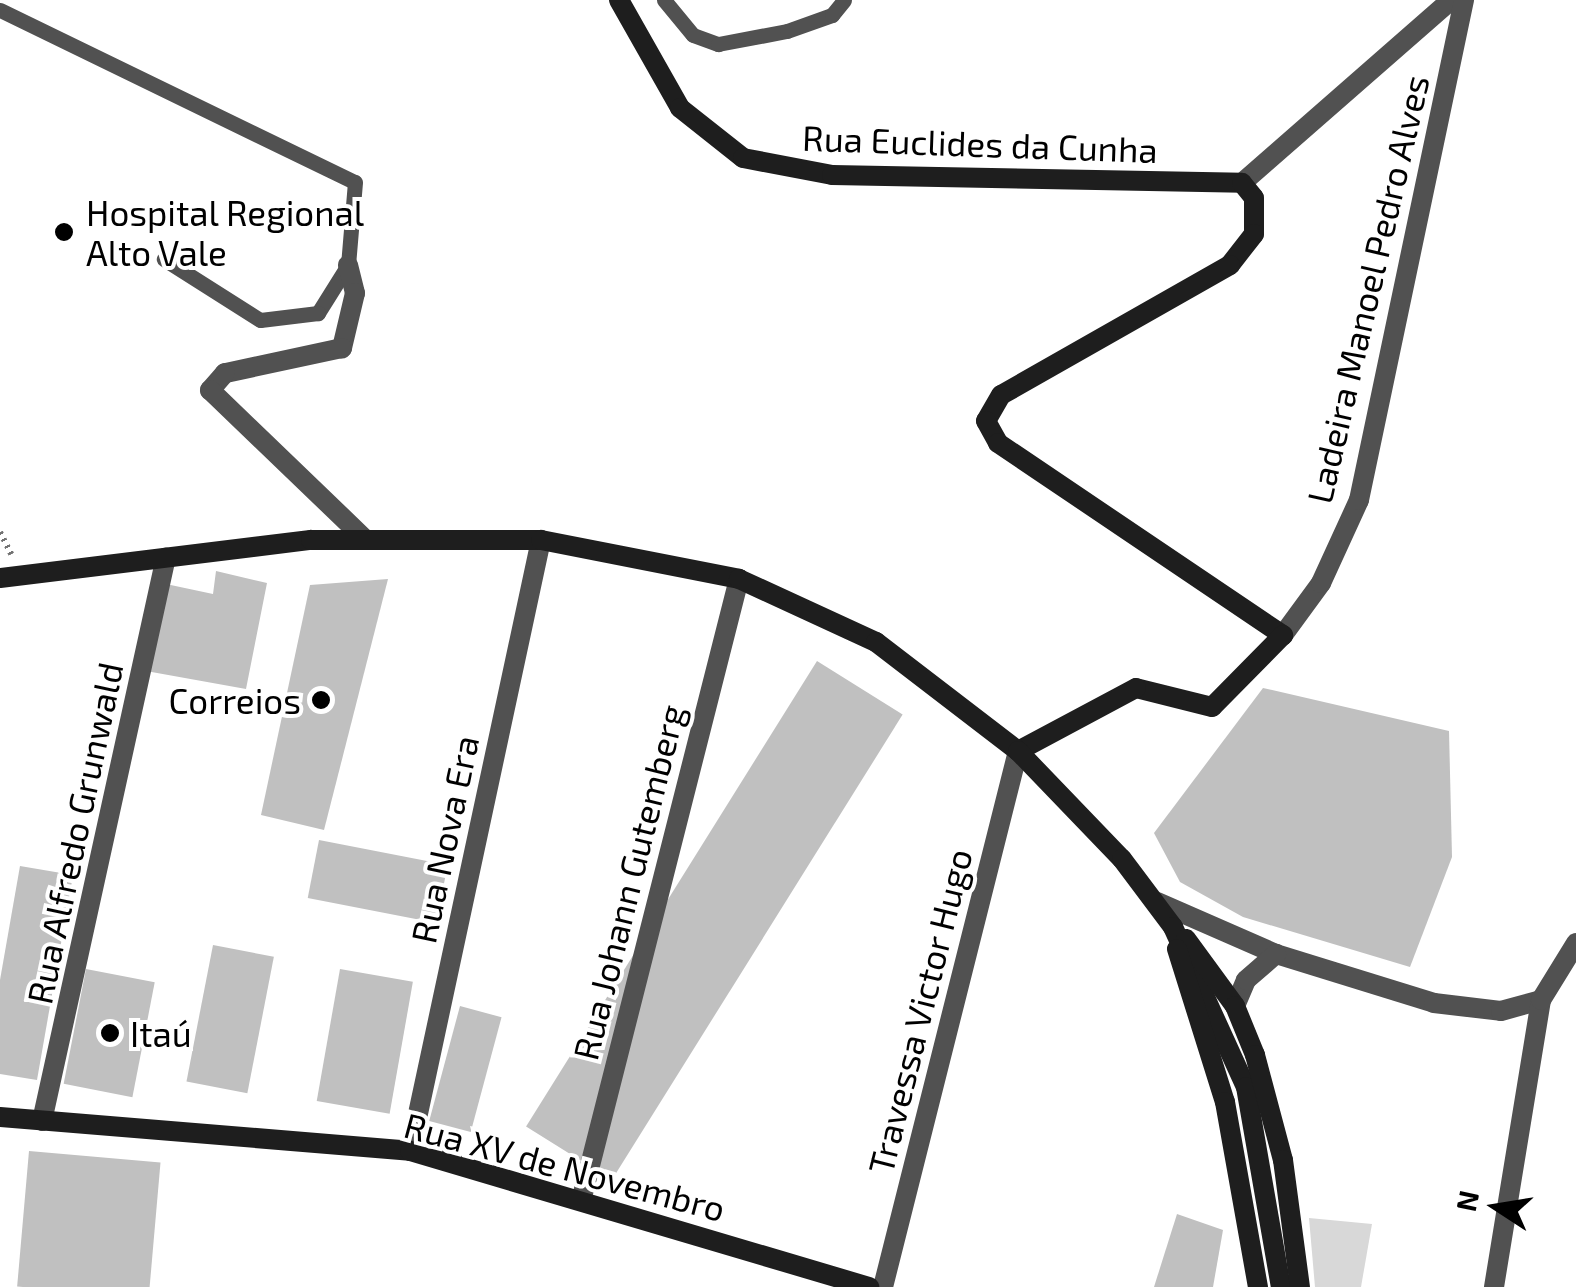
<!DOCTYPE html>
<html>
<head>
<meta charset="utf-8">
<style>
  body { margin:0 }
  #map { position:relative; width:1576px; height:1287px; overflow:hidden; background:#fff; font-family:"Exo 2",sans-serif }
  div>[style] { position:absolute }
  .green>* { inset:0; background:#d8d8d8 }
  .building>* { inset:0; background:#c0c0c0; transform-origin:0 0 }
  .path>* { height:6px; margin-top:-3px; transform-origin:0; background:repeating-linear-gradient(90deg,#737373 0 2.5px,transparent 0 7.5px) }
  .lane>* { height:15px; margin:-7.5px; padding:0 7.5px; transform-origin:7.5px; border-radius:7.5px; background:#515151 }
  .street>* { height:20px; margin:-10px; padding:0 10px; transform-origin:10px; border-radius:10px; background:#515151 }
  .secondary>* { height:20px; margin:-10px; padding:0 10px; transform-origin:10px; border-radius:10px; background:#1e1e1e }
  .dots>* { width:28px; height:28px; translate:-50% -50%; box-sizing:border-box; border:5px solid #fff; border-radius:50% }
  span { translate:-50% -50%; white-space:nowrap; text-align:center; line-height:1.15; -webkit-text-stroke:8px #fff; paint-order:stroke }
  .street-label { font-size:35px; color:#000 }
  .poi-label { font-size:35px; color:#000 }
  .left { translate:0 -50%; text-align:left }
  .right { translate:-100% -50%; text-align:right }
  .north { position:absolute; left:1446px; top:1157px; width:100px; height:100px; -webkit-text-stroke:8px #fff; paint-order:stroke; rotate:282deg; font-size:28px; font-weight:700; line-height:40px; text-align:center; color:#000 }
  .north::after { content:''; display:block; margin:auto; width:35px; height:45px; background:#000; clip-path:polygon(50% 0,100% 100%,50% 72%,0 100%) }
</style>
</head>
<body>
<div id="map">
  <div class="green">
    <i style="clip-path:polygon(1309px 1218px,1372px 1224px,1361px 1287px,1315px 1287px)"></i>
  </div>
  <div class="building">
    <i style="clip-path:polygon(216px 571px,267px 583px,246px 689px,146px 671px,166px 584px,213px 594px)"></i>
    <i style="clip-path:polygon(388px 579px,324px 830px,261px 815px,310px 585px)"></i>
    <i style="left:817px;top:661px;width:101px;height:549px;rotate:32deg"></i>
    <i style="clip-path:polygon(1263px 688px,1449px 731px,1452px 857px,1410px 967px,1243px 917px,1180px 882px,1154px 833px)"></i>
    <i style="left:319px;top:840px;width:131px;height:59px;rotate:11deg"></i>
    <i style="clip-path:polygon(20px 866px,73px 875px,37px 1080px,0 1074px,0 980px)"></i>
    <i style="left:213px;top:945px;width:62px;height:139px;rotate:11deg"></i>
    <i style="left:86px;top:969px;width:70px;height:117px;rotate:11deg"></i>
    <i style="left:340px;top:969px;width:74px;height:134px;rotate:10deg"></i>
    <i style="left:460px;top:1006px;width:43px;height:119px;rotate:15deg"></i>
    <i style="left:29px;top:1151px;width:132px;height:136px;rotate:5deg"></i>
    <i style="clip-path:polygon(1177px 1214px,1223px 1230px,1213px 1287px,1154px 1287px)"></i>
  </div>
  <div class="path">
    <i style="left:0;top:532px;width:25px;rotate:63deg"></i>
  </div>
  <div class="lane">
    <i style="left:664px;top:0;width:45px;rotate:50.4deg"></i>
    <i style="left:693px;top:35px;width:27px;rotate:20deg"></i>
    <i style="left:718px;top:44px;width:70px;rotate:-10.7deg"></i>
    <i style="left:787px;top:31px;width:48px;rotate:-19.6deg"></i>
    <i style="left:832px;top:15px;width:19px;rotate:-51deg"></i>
    <i style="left:0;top:10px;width:394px;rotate:25.9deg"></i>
    <i style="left:355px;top:182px;width:83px;rotate:94.8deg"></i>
    <i style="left:348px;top:265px;width:57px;rotate:122deg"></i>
    <i style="left:318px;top:313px;width:58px;rotate:173.1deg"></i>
    <i style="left:260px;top:320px;width:114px;rotate:-147.6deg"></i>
  </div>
  <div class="street">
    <i style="left:1242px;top:183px;width:278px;rotate:-41.2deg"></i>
    <i style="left:348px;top:265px;width:29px;rotate:76deg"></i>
    <i style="left:355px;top:293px;width:57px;rotate:103.3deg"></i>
    <i style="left:342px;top:348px;width:120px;rotate:167.9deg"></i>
    <i style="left:225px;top:373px;width:23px;rotate:131deg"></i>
    <i style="left:210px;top:390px;width:215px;rotate:43.9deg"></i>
    <i style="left:1283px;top:635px;width:64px;rotate:-53.8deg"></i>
    <i style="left:1321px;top:583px;width:91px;rotate:-65.4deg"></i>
    <i style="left:1359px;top:500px;width:511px;rotate:-78.14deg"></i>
    <i style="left:1157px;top:902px;width:130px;rotate:23.6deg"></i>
    <i style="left:1276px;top:954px;width:165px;rotate:17.2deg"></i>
    <i style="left:1434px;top:1003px;width:67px;rotate:6.8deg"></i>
    <i style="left:1501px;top:1011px;width:41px;rotate:-15.4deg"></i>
    <i style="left:1235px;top:1006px;width:28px;rotate:-67deg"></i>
    <i style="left:1246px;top:980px;width:40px;rotate:-41deg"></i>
    <i style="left:42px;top:1121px;width:577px;rotate:-77.6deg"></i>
    <i style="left:410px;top:1151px;width:625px;rotate:-77.9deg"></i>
    <i style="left:581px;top:1201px;width:642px;rotate:-75.75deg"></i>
    <i style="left:883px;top:1287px;width:553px;rotate:-75.86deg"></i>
    <i style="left:1494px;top:1287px;width:291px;rotate:-80.7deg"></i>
    <i style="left:1541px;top:1000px;width:67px;rotate:-58.4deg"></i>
  </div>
  <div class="secondary">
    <i style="left:619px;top:0;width:124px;rotate:60.5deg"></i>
    <i style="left:680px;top:108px;width:80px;rotate:38.4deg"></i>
    <i style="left:743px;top:158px;width:91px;rotate:10.8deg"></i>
    <i style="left:832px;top:175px;width:410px;rotate:1.1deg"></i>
    <i style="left:1242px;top:183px;width:19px;rotate:51deg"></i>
    <i style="left:1254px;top:198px;width:36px;rotate:90deg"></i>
    <i style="left:1254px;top:234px;width:39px;rotate:128deg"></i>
    <i style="left:1230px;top:265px;width:263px;rotate:150.4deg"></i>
    <i style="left:1001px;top:395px;width:30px;rotate:120deg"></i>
    <i style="left:986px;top:421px;width:25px;rotate:61deg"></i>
    <i style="left:998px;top:443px;width:344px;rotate:34deg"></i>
    <i style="left:1283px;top:635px;width:101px;rotate:134.6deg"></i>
    <i style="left:1212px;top:707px;width:78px;rotate:-166deg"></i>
    <i style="left:1136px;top:688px;width:134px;rotate:151.9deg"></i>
    <i style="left:0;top:578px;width:313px;rotate:-7deg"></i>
    <i style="left:311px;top:540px;width:230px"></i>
    <i style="left:541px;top:540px;width:202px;rotate:11.1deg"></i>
    <i style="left:739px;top:579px;width:151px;rotate:24.7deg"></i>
    <i style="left:876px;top:642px;width:179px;rotate:37.5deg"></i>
    <i style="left:1018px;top:751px;width:150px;rotate:46.1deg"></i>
    <i style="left:1122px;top:859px;width:85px;rotate:53.1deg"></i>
    <i style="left:1173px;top:927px;width:176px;rotate:65.5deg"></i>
    <i style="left:1246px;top:1087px;width:203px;rotate:80.1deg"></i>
    <i style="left:1186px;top:939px;width:83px;rotate:53.8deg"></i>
    <i style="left:1235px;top:1006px;width:53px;rotate:67.8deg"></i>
    <i style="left:1255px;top:1055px;width:109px;rotate:75.1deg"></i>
    <i style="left:1283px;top:1160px;width:128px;rotate:82.4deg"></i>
    <i style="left:1177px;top:949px;width:160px;rotate:72.6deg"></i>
    <i style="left:1225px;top:1102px;width:188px;rotate:79.9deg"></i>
    <i style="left:0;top:1117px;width:411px;rotate:4.7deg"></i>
    <i style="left:410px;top:1151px;width:479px;rotate:16.5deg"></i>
  </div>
  <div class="dots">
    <i style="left:64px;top:232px;background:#000"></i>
    <i style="left:321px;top:700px;background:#000"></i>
    <i style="left:110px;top:1033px;background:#000"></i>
  </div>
  <div class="street-label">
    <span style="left:980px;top:143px;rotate:2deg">Rua Euclides da Cunha</span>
    <span style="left:1367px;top:289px;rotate:-77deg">Ladeira Manoel Pedro Alves</span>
    <span style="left:74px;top:833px;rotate:-78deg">Rua Alfredo Grunwald</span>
    <span style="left:444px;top:839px;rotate:-78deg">Rua Nova Era</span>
    <span style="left:628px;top:882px;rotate:-76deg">Rua Johann Gutemberg</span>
    <span style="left:919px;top:1011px;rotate:-76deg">Travessa Victor Hugo</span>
    <span style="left:565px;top:1166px;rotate:15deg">Rua XV de Novembro</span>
  </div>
  <div class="poi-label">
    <span class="left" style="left:86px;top:232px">Hospital Regional<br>Alto Vale</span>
    <span class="right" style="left:301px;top:700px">Correios</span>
    <span class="left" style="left:130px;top:1033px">Itaú</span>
  </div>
  <div class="north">N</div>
</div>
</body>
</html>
